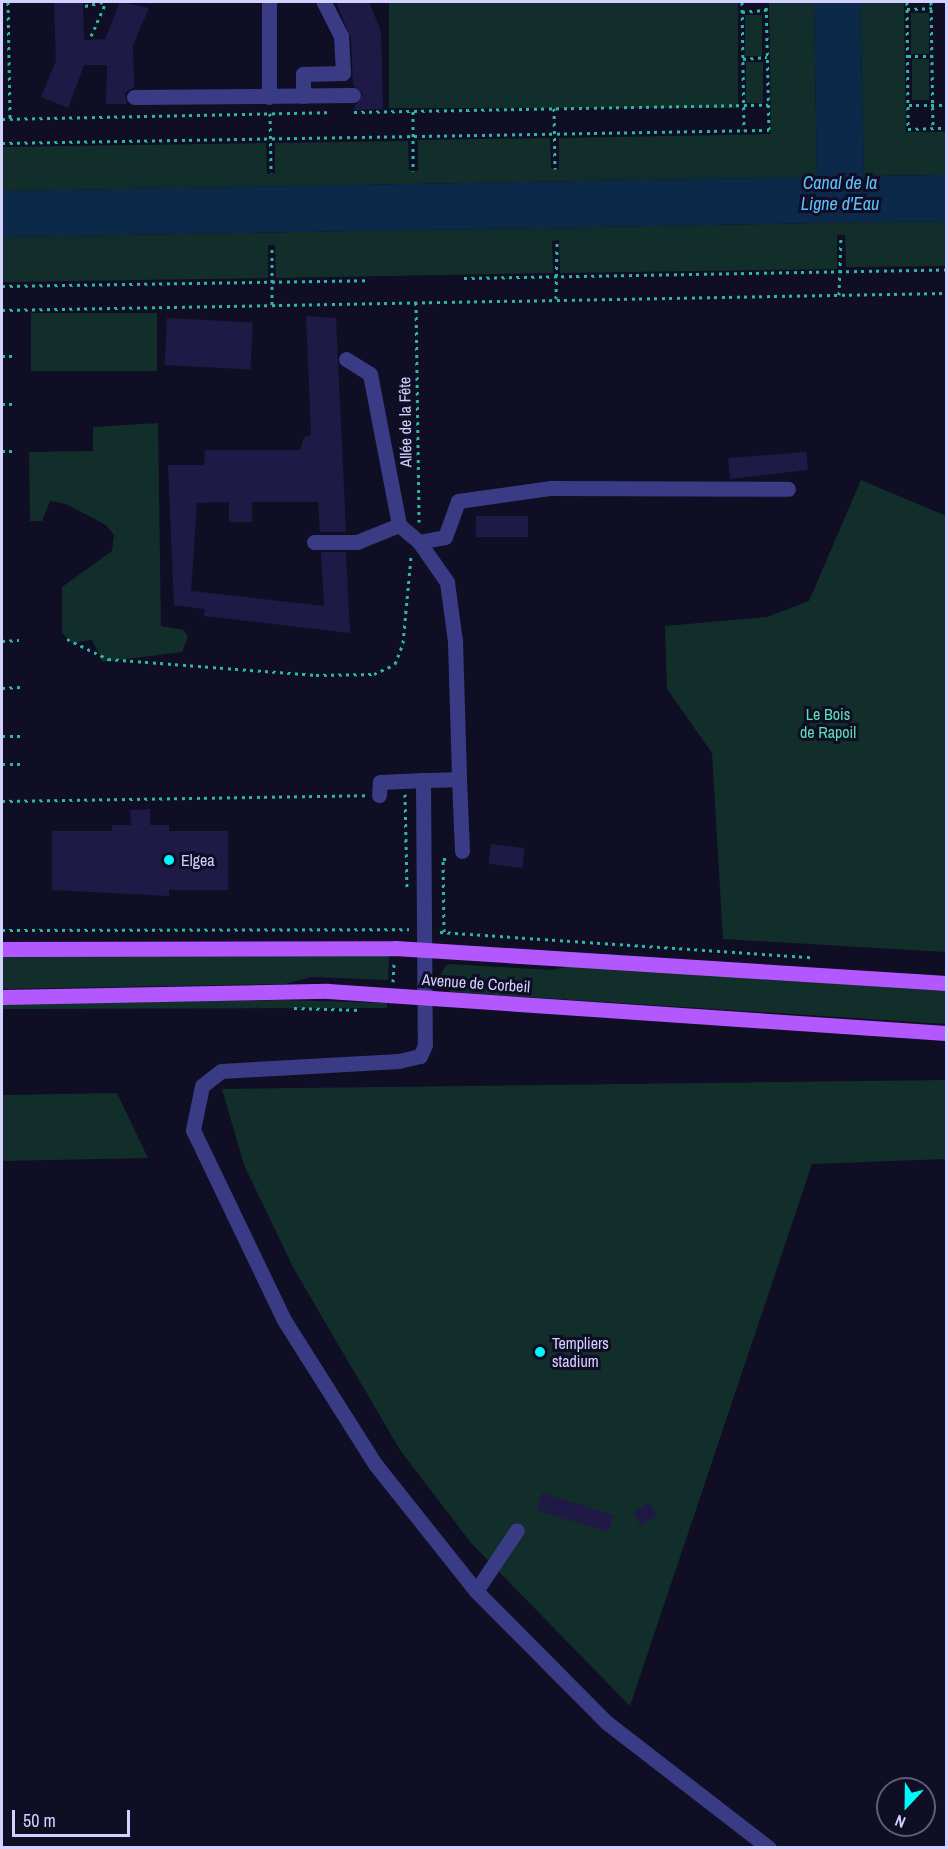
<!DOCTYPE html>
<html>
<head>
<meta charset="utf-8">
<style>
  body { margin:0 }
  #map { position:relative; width:948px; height:1849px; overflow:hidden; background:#100e24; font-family:"Archivo Narrow",sans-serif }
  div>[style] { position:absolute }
  .green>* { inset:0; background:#112e2b; transform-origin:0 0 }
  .water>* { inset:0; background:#0c294a }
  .building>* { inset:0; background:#1f1a45; transform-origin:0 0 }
  .path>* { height:3px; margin-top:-1.5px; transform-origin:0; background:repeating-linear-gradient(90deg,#2eb7a3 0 3px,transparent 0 7.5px) }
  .minor>* { height:15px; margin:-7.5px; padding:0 7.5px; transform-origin:7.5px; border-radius:7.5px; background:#393c84 }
  .major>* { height:15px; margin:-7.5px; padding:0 7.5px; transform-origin:7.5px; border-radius:7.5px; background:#b358ff }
  .dots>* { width:16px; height:16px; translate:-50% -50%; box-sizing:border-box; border:3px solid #100e24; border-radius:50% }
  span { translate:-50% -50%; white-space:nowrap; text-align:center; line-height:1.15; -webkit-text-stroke:6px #100e24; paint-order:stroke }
  .street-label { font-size:16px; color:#d3d1ff }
  .park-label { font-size:16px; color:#5ce0b4 }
  .poi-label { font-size:16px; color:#d3d1ff }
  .left { translate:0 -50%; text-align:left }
  .water-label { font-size:18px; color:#5fc2ff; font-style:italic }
  .frame { position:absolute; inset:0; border:3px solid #d3d1ff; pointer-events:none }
  .north { position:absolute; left:876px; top:1777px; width:60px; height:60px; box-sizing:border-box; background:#100e24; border:2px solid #5e5c7c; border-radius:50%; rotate:202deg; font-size:16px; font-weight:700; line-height:24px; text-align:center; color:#d3d1ff }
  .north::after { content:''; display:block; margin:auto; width:21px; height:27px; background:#00f8fc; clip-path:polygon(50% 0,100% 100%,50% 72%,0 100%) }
  .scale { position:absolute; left:12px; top:1810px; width:118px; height:27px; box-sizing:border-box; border:3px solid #d3d1ff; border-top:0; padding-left:8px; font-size:18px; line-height:21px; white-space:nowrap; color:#d3d1ff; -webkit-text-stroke:4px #100e24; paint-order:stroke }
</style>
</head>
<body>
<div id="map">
  <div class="green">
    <i style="left:389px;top:2px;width:349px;height:106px"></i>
    <i style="clip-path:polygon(769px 2px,814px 2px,817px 177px,2px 191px,2px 147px,266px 143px,267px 174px,275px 174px,275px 143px,408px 141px,409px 171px,418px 171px,418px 140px,550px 138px,551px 168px,559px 169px,559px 138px,771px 134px)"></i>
    <i style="clip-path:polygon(860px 2px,904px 2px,906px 132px,946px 132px,946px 175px,864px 176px)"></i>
    <i style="left:911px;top:13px;width:18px;height:41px"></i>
    <i style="left:745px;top:15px;width:17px;height:41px"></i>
    <i style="left:912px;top:59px;width:17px;height:41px"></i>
    <i style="left:746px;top:62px;width:17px;height:41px"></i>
    <i style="clip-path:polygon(946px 221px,946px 266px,846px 267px,845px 235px,837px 235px,837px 269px,560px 273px,559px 240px,552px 241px,553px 273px,276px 278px,275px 245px,268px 245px,268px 278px,2px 282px,2px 237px)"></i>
    <i style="left:157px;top:313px;width:58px;height:126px;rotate:90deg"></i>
    <i style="clip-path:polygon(158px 423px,161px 626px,184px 630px,188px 637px,182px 652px,103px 662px,92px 640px,72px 643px,62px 633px,62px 587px,112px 551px,114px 535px,106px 525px,66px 504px,50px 501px,42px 521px,30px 521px,29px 452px,93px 451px,93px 427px)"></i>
    <i style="clip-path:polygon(861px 480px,946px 516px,946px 952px,723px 939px,712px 753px,667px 689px,665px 626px,767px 617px,809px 601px)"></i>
    <i style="clip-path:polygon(389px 953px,388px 980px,311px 977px,285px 984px,2px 989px,2px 955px)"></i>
    <i style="clip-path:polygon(448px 964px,552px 970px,570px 966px,946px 991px,946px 1024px,451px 992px,438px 977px)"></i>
    <i style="clip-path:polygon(284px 1000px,387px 1003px,387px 1008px,2px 1009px,2px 1004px)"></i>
    <i style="clip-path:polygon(946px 1080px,946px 1159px,812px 1164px,630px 1706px,471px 1543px,400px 1450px,294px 1269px,244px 1165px,222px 1089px)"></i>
    <i style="clip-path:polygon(117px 1093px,148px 1158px,2px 1161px,2px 1095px)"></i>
  </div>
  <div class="water">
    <i style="clip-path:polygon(814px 2px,860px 2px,864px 176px,946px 175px,946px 221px,2px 237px,2px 191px,817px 177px)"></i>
  </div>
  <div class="building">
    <i style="clip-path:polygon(54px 2px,83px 2px,84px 40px,105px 39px,120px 2px,149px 8px,133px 45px,134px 87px,125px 93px,127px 104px,106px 104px,107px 65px,84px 65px,68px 108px,41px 97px,56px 61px)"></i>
    <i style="clip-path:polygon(336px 2px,369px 2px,381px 31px,383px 109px,353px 110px,363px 94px,353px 85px,351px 38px)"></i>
    <i style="clip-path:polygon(306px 316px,336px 318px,346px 532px,320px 532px,318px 502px,252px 502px,252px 522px,229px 522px,229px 502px,197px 503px,191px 591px,324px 606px,321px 552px,346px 552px,350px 633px,204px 616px,205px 609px,174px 605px,168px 465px,204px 465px,205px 450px,300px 450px,304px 437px,311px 435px)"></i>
    <i style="left:167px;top:318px;width:86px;height:47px;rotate:3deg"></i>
    <i style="clip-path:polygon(806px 452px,808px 470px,730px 479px,728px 458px)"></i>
    <i style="left:528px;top:516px;width:21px;height:52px;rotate:90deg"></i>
    <i style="clip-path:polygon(150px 809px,150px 825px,169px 825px,169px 831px,228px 831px,228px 890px,169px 890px,169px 896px,52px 890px,52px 831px,112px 831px,112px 825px,131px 825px,130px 810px)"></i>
    <i style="left:491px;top:844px;width:34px;height:20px;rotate:7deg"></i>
    <i style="left:542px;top:1493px;width:75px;height:18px;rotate:17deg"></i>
    <i style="left:650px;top:1503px;width:15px;height:19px;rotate:62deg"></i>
  </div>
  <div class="path">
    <i style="left:8px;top:2px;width:117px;rotate:89deg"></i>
    <i style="left:742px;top:2px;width:128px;rotate:89.1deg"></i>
    <i style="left:907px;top:2px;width:127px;rotate:89.5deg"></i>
    <i style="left:908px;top:129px;width:38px;rotate:-2deg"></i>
    <i style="left:931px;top:2px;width:126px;rotate:89.1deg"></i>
    <i style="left:85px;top:6px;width:18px;rotate:-13deg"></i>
    <i style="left:907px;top:9px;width:25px;rotate:-2deg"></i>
    <i style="left:742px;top:12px;width:25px;rotate:-5deg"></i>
    <i style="left:91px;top:36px;width:37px;rotate:-66deg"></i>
    <i style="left:908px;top:56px;width:24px"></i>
    <i style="left:743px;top:59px;width:24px;rotate:-5deg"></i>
    <i style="left:909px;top:105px;width:37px"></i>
    <i style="left:554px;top:108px;width:61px;rotate:89.1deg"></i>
    <i style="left:413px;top:111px;width:60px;rotate:90deg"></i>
    <i style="left:354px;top:112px;width:414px;rotate:-1deg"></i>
    <i style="left:270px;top:113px;width:60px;rotate:89deg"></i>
    <i style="left:2px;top:119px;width:325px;rotate:-1.2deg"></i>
    <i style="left:2px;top:143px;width:767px;rotate:-0.97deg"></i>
    <i style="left:769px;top:130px;width:128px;rotate:-91.3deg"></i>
    <i style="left:464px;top:278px;width:482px;rotate:-1deg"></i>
    <i style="left:2px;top:286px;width:367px;rotate:-0.9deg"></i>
    <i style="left:839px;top:295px;width:59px;rotate:-88.1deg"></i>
    <i style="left:556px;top:299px;width:58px;rotate:-89deg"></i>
    <i style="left:416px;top:302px;width:220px;rotate:89.2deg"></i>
    <i style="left:272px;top:305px;width:58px;rotate:-90deg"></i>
    <i style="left:2px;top:310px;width:944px;rotate:-1.03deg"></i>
    <i style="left:2px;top:356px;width:13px"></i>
    <i style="left:2px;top:404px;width:14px"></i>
    <i style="left:2px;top:451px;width:14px"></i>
    <i style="left:67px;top:639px;width:46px;rotate:26deg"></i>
    <i style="left:108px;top:659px;width:209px;rotate:4.4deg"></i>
    <i style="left:316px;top:675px;width:58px;rotate:-1deg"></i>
    <i style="left:374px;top:674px;width:23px;rotate:-25deg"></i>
    <i style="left:395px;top:664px;width:22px;rotate:-69deg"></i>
    <i style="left:403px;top:643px;width:86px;rotate:-84.7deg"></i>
    <i style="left:2px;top:641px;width:17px;rotate:-3deg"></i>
    <i style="left:2px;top:688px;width:18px;rotate:-3deg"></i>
    <i style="left:2px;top:736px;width:19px"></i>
    <i style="left:2px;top:764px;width:19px"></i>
    <i style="left:405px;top:794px;width:93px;rotate:88.8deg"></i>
    <i style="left:2px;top:801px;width:364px;rotate:-0.9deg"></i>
    <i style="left:2px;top:930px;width:407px;rotate:-0.1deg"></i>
    <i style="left:440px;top:932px;width:371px;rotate:3.9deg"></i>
    <i style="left:444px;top:932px;width:73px;rotate:-90.8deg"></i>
    <i style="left:443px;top:859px;width:6px"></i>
    <i style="left:393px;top:982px;width:20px;rotate:-87deg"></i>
    <i style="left:294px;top:1008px;width:66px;rotate:1.7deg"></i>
  </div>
  <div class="minor">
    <i style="left:269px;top:2px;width:95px;rotate:90deg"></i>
    <i style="left:303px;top:96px;width:22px;rotate:-90deg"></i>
    <i style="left:303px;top:74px;width:40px;rotate:-1.4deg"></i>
    <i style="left:343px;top:73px;width:37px;rotate:-93deg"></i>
    <i style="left:341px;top:36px;width:38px;rotate:-117deg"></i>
    <i style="left:134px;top:97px;width:219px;rotate:-0.5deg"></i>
    <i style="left:346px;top:359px;width:28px;rotate:32deg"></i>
    <i style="left:370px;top:374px;width:154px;rotate:79.1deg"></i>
    <i style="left:399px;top:525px;width:26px;rotate:40deg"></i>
    <i style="left:419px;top:542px;width:49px;rotate:55deg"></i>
    <i style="left:447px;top:582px;width:60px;rotate:82.3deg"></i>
    <i style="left:455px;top:641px;width:138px;rotate:88.3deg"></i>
    <i style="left:459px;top:779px;width:36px;rotate:178deg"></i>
    <i style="left:423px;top:780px;width:265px;rotate:89.6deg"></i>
    <i style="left:425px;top:1045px;width:12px;rotate:114deg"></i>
    <i style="left:420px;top:1056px;width:22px;rotate:167deg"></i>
    <i style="left:399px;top:1061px;width:178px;rotate:176.8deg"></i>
    <i style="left:221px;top:1071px;width:24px;rotate:142deg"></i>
    <i style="left:202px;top:1086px;width:45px;rotate:101.6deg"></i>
    <i style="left:193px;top:1130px;width:211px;rotate:64.4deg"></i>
    <i style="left:284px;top:1320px;width:170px;rotate:57.7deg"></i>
    <i style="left:375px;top:1464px;width:162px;rotate:51.5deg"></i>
    <i style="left:476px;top:1591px;width:73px;rotate:-56.1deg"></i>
    <i style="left:314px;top:542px;width:43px"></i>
    <i style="left:357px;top:542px;width:45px;rotate:-22deg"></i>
    <i style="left:419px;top:542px;width:26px;rotate:-11deg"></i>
    <i style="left:445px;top:537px;width:38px;rotate:-70deg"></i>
    <i style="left:458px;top:501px;width:94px;rotate:-8deg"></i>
    <i style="left:551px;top:488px;width:237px;rotate:0.2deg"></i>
    <i style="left:459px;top:779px;width:72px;rotate:87.6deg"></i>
    <i style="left:379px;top:795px;width:13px;rotate:-86deg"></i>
    <i style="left:380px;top:782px;width:43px;rotate:-2.7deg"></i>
    <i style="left:476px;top:1591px;width:185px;rotate:45.2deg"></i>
    <i style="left:606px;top:1722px;width:206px;rotate:37.7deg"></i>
  </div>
  <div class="major">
    <i style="left:2px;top:949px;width:393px;rotate:-0.1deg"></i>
    <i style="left:395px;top:948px;width:552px;rotate:3.63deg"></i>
    <i style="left:2px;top:997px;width:326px;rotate:-1.1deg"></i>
    <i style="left:328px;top:991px;width:619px;rotate:3.89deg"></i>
  </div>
  <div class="dots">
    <i style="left:169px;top:860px;background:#00f8fc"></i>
    <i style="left:540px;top:1352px;background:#00f8fc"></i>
  </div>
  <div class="street-label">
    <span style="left:405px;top:422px;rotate:-91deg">Allée de la Fête</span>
    <span style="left:476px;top:983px;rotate:4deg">Avenue de Corbeil</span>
  </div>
  <div class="park-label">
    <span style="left:828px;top:723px">Le Bois<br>de Rapoil</span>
  </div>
  <div class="poi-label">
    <span class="left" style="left:181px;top:860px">Elgea</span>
    <span class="left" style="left:552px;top:1352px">Templiers<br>stadium</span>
  </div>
  <div class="water-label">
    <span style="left:840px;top:194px">Canal de la<br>Ligne d'Eau</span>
  </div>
  <div class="frame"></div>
  <div class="north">N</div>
  <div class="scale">50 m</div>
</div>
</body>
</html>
